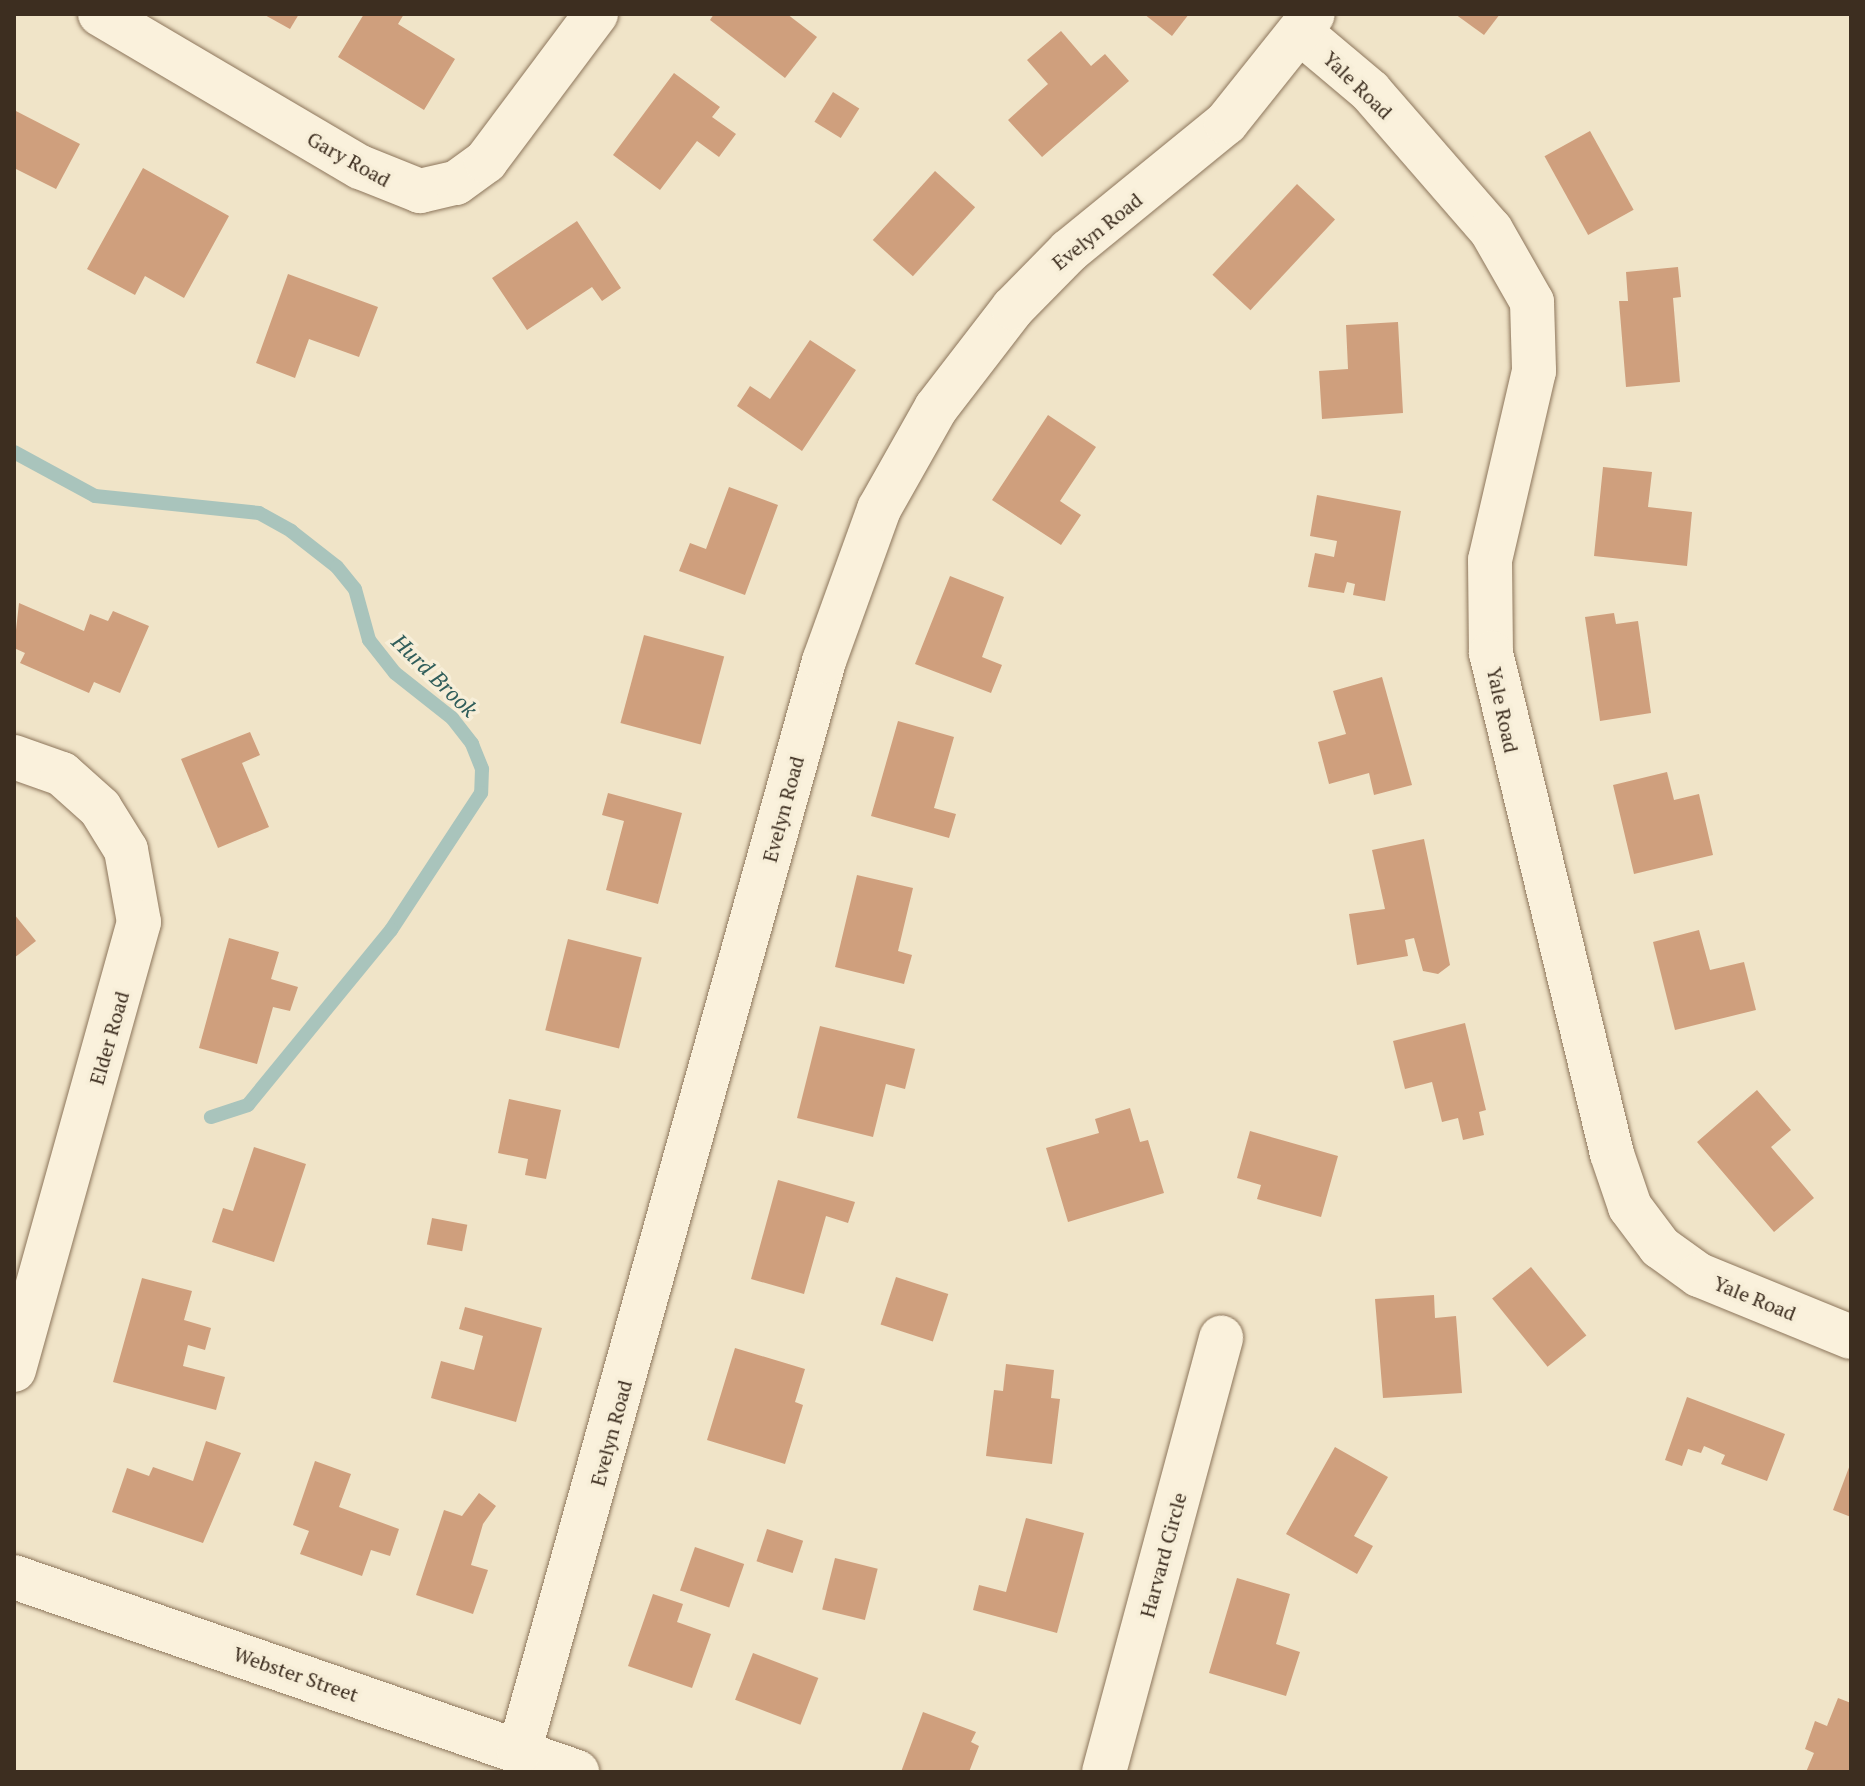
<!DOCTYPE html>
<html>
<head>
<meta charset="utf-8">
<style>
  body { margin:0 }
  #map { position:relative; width:1865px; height:1786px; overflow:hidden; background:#f0e4c8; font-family:"PT Serif",serif }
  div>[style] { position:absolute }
  .stream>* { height:14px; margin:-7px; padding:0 7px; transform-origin:7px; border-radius:7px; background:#a9c4bc }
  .building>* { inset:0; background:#cf9f7d; transform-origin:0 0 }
  .roads { filter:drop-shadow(0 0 2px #8d765c) drop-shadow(0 0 2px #8d765c) }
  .minor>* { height:44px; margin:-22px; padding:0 22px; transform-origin:22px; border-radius:22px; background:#faf1dc }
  span { translate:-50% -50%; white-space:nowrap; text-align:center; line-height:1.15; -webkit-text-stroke:7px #f7eed8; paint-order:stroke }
  .street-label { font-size:20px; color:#3d2e20 }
  .water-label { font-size:22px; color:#2f5d5a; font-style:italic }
  .frame { position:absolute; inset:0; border:16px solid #3d2e20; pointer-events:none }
</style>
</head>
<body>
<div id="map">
  <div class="stream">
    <i style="left:14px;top:452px;width:92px;rotate:28.5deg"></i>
    <i style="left:95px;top:496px;width:165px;rotate:5.9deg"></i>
    <i style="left:259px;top:513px;width:37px;rotate:29deg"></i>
    <i style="left:291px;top:531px;width:58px;rotate:38deg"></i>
    <i style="left:337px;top:567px;width:28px;rotate:51deg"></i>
    <i style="left:355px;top:589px;width:53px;rotate:74.6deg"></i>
    <i style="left:369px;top:640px;width:42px;rotate:51.8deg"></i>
    <i style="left:395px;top:673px;width:73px;rotate:38.3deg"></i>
    <i style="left:452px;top:718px;width:33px;rotate:52deg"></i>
    <i style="left:472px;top:744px;width:27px;rotate:68deg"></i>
    <i style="left:482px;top:769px;width:24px;rotate:92deg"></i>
    <i style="left:481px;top:793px;width:164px;rotate:123.3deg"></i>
    <i style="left:391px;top:930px;width:226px;rotate:129.3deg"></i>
    <i style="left:248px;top:1105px;width:39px;rotate:162deg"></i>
  </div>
  <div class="building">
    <i style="clip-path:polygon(263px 14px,299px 14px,290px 29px)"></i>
    <i style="clip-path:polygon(364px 14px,404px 14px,398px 24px,455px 59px,424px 110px,338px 57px)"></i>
    <i style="clip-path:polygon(714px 14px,787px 14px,817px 37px,785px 78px,710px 20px)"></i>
    <i style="clip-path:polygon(1144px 14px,1189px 14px,1172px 36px)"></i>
    <i style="clip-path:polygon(1455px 14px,1500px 14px,1484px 35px)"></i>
    <i style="clip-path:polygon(1061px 31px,1091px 66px,1105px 54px,1129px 81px,1042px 157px,1008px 120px,1048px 84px,1027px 60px)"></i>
    <i style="clip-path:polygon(674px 73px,720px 107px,712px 117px,736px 134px,719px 157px,697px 141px,660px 190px,613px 155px)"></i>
    <i style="left:833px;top:92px;width:31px;height:35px;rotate:32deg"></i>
    <i style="clip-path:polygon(14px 110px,80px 144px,56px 189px,14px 168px)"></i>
    <i style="left:1590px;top:131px;width:90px;height:52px;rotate:61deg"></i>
    <i style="clip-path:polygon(143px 168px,229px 216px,184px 298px,145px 276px,135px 295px,87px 269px)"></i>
    <i style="left:935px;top:171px;width:54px;height:93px;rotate:42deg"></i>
    <i style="left:1297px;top:184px;width:52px;height:124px;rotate:43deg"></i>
    <i style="clip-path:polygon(577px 221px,621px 288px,602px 301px,592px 287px,527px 330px,492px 278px)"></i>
    <i style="clip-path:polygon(1678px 267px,1681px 297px,1673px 298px,1680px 382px,1626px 387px,1619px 301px,1628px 301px,1626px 272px)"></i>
    <i style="clip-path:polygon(288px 274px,378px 307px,359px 357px,309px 339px,295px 378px,256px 363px)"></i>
    <i style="clip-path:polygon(1398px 322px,1403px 413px,1322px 419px,1319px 371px,1348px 369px,1346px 325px)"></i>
    <i style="clip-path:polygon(810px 340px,856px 370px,802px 451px,737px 406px,750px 386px,770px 399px)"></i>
    <i style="clip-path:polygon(1048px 415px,1096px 447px,1060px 501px,1081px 515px,1061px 545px,992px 500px)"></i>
    <i style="clip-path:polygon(1603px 467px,1652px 472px,1648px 507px,1692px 512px,1687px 566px,1594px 556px)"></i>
    <i style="clip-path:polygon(729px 487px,778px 505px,745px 595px,679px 571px,690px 543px,706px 549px)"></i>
    <i style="clip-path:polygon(1317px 495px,1401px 511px,1385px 601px,1353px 595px,1355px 584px,1347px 582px,1344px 593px,1308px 587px,1315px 553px,1334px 557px,1337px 541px,1310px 536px)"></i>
    <i style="clip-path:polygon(950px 576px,1004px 597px,982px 657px,1002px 665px,991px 693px,915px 664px)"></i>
    <i style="clip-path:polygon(19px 603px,84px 631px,90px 614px,108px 621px,113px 611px,149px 626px,120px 693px,94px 682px,89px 693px,20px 663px,25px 653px,14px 648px)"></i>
    <i style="clip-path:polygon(1614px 613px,1616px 624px,1638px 621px,1651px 713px,1600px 721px,1585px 617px)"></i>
    <i style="left:644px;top:635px;width:83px;height:91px;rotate:15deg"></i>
    <i style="clip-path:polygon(1382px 677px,1412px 785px,1374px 795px,1369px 773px,1329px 784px,1318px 742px,1346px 734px,1333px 691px)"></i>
    <i style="clip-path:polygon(898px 721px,954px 737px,934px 808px,956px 814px,949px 838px,871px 816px)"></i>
    <i style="clip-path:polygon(250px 732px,260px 755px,242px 763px,269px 827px,218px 848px,181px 759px)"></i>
    <i style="clip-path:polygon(1667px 772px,1674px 800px,1699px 794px,1713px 855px,1634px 874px,1613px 785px)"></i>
    <i style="clip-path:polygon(608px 793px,682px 813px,658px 904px,606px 890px,624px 821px,602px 815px)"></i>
    <i style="clip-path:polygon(1424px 839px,1450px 965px,1438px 974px,1423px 971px,1414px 938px,1405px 940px,1408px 956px,1357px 965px,1349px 914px,1385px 909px,1372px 850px)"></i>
    <i style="clip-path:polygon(857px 875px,913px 888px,898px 951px,912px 955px,904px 984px,835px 967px)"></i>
    <i style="clip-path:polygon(14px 914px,36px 941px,14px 958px)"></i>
    <i style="clip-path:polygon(1699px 930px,1710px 970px,1744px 962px,1756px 1010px,1675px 1030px,1653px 942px)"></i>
    <i style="clip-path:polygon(229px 938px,279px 952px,271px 979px,298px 987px,290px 1011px,273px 1007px,257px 1064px,199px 1048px)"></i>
    <i style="left:568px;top:939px;width:76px;height:94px;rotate:14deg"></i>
    <i style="clip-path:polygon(1465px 1023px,1486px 1110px,1479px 1112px,1484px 1135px,1463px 1140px,1458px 1118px,1442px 1122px,1432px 1082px,1405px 1089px,1393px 1041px)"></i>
    <i style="clip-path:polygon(820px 1026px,915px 1049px,905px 1089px,886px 1084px,873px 1137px,797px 1118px)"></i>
    <i style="clip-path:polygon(1757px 1090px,1791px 1130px,1771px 1147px,1814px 1198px,1774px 1232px,1697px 1142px)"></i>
    <i style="clip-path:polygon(509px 1099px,561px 1110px,546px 1179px,525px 1175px,528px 1159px,498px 1153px)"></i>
    <i style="clip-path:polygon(1130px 1108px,1140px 1142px,1148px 1140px,1164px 1193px,1068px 1222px,1046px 1148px,1099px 1133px,1095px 1119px)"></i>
    <i style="clip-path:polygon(1250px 1131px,1338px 1156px,1321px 1217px,1257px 1199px,1261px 1185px,1237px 1178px)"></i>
    <i style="clip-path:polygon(254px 1147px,306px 1164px,274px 1262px,212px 1242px,223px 1208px,233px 1211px)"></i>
    <i style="clip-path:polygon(778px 1180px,855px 1202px,848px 1223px,826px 1216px,804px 1294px,751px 1279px)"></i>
    <i style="left:432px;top:1218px;width:36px;height:27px;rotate:11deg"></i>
    <i style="left:1531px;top:1267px;width:88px;height:50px;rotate:51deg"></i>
    <i style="left:896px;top:1277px;width:55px;height:50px;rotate:18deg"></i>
    <i style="clip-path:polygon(142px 1278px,192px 1291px,184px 1320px,211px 1328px,205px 1350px,188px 1345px,183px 1366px,225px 1377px,216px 1410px,113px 1382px)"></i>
    <i style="clip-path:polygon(1434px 1295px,1435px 1318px,1456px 1316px,1462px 1393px,1383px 1398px,1375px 1299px)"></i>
    <i style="clip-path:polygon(465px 1307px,542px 1328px,516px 1422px,431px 1398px,441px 1361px,474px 1370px,483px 1336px,459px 1329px)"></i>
    <i style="clip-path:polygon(735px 1348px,805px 1369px,795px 1402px,803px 1405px,785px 1464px,707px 1440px)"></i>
    <i style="clip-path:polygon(1006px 1364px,1054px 1370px,1051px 1398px,1060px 1399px,1052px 1464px,986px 1456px,994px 1390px,1003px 1391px)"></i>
    <i style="clip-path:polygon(1687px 1397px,1785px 1434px,1767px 1481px,1721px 1464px,1725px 1455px,1704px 1446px,1701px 1453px,1688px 1449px,1682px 1466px,1665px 1460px)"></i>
    <i style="clip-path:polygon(206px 1441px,241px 1453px,203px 1543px,112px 1512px,127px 1468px,149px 1476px,153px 1467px,193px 1481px)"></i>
    <i style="clip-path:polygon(1335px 1447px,1388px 1477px,1354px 1536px,1373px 1546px,1357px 1574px,1286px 1534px)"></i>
    <i style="clip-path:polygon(315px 1461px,351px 1474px,339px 1507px,399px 1529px,390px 1556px,371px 1550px,362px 1576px,300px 1554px,309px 1531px,293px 1525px)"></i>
    <i style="clip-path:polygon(1851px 1462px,1851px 1517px,1833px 1510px)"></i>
    <i style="clip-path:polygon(479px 1493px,496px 1506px,483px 1524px,471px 1565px,488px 1570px,473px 1614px,416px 1595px,444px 1510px,462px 1516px)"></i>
    <i style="clip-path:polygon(1026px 1518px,1084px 1533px,1057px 1633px,973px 1610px,979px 1585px,1006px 1592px)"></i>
    <i style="left:767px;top:1529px;width:38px;height:34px;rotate:18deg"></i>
    <i style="left:695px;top:1547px;width:52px;height:46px;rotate:19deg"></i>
    <i style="left:835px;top:1558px;width:44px;height:53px;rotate:14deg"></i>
    <i style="clip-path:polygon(1237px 1578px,1290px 1594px,1276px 1644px,1300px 1652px,1286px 1696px,1209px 1673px)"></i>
    <i style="clip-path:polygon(653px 1594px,683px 1604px,677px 1622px,711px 1634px,692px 1688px,628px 1666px)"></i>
    <i style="left:753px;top:1653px;width:70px;height:50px;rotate:21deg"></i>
    <i style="clip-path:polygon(1838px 1698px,1851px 1703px,1851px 1772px,1806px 1772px,1814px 1753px,1805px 1749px,1815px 1721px,1827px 1726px)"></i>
    <i style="clip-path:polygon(923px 1712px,976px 1732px,971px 1742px,979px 1746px,969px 1772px,901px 1772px)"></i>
  </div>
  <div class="roads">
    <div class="minor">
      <i style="left:100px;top:14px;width:302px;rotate:30.5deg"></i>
      <i style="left:360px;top:167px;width:65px;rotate:21.8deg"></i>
      <i style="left:420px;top:191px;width:37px;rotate:-13deg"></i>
      <i style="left:456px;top:183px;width:37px;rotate:-36deg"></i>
      <i style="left:486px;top:161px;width:184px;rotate:-53.2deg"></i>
      <i style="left:1300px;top:32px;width:92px;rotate:40.1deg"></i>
      <i style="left:1370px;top:91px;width:184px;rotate:49deg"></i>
      <i style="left:1491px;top:230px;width:83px;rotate:60.3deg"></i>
      <i style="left:1532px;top:302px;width:69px;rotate:88.3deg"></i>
      <i style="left:1534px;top:371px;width:194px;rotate:103.1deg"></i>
      <i style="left:1490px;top:560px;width:93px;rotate:89.4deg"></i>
      <i style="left:1491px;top:653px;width:515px;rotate:76.42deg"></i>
      <i style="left:1612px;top:1154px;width:56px;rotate:71.2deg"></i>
      <i style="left:1630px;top:1207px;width:50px;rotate:53.1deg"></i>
      <i style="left:1660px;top:1247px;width:48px;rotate:35.7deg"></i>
      <i style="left:1699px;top:1275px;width:164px;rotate:22.2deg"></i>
      <i style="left:14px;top:757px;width:51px;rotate:19.5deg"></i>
      <i style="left:62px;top:774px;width:51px;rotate:41.8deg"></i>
      <i style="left:100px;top:808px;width:49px;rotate:58.2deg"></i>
      <i style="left:126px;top:850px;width:73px;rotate:79.8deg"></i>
      <i style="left:139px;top:922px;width:465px;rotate:105.6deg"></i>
      <i style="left:14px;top:1577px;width:596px;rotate:19.1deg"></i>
      <i style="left:519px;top:1752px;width:1133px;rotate:-74.38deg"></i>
      <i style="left:824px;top:661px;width:162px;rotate:-70.1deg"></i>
      <i style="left:879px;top:509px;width:116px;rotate:-60.6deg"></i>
      <i style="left:936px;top:408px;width:126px;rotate:-52.4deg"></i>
      <i style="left:1013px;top:308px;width:80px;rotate:-45.5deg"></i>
      <i style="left:1069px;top:251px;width:203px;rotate:-39.2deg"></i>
      <i style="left:1226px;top:123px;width:139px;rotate:-51.4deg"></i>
      <i style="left:1104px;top:1772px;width:450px;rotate:-74.9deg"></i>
    </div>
  </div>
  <div class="street-label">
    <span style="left:1358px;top:85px;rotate:44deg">Yale Road</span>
    <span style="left:349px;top:159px;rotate:29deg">Gary Road</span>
    <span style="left:1097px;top:231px;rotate:-39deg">Evelyn Road</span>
    <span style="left:1503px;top:710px;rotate:78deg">Yale Road</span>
    <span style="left:783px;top:809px;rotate:-75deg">Evelyn Road</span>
    <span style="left:109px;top:1038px;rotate:-74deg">Elder Road</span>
    <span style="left:1755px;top:1298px;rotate:22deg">Yale Road</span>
    <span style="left:611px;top:1433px;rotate:-75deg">Evelyn Road</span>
    <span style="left:1163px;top:1555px;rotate:-75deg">Harvard Circle</span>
    <span style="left:296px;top:1674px;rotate:19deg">Webster Street</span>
  </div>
  <div class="water-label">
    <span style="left:435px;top:675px;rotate:44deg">Hurd Brook</span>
  </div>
  <div class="frame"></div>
</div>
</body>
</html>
